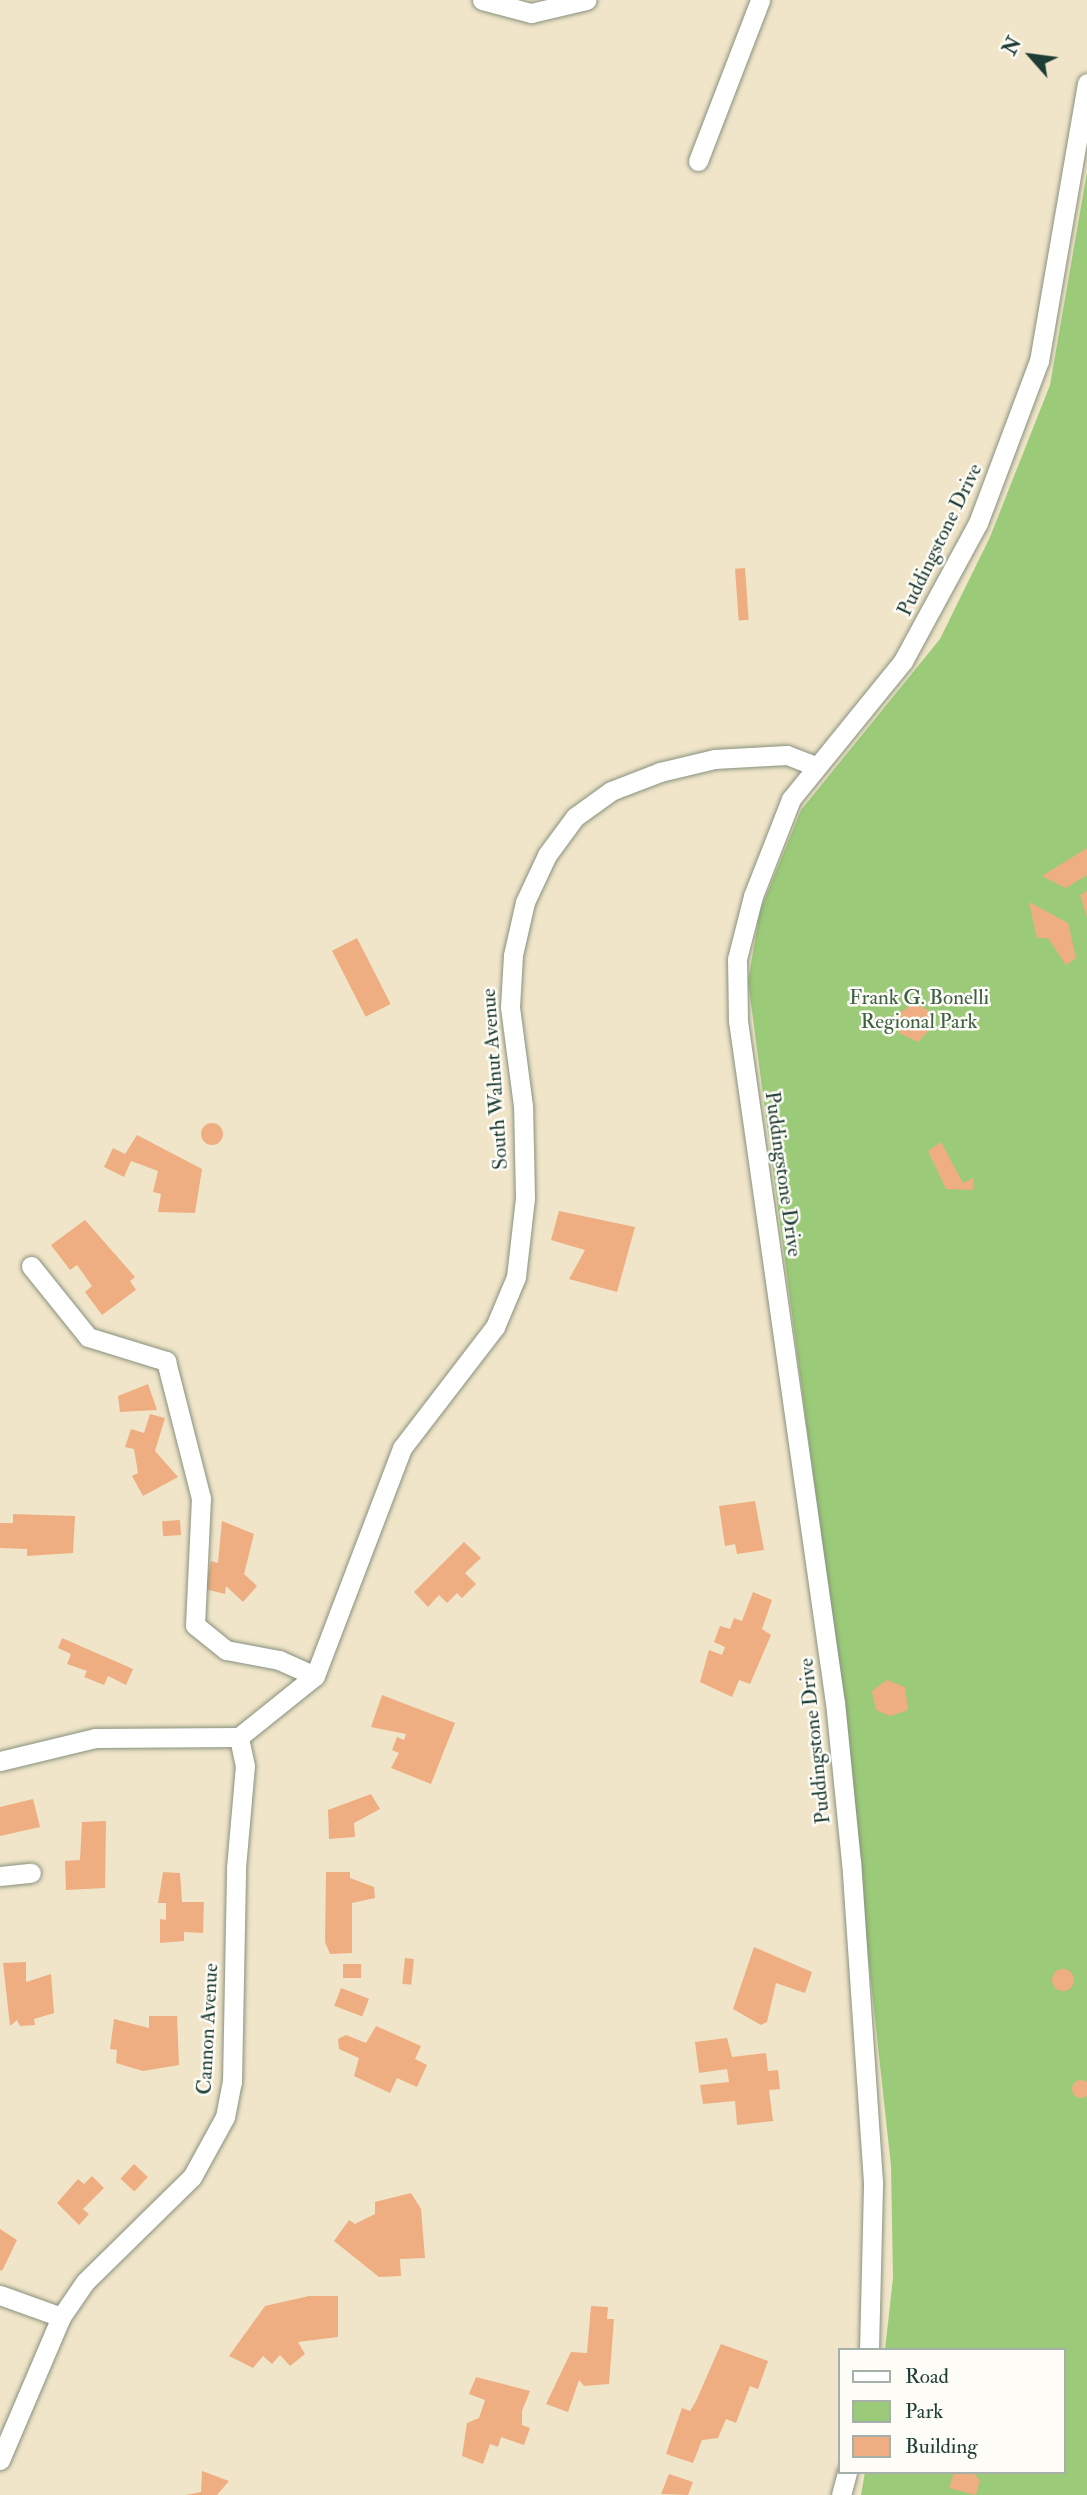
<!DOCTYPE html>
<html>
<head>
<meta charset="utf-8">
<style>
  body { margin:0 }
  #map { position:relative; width:1087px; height:2495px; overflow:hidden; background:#f0e5c9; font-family:"IM FELL Double Pica",serif }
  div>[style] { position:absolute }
  .green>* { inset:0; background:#9bca79 }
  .building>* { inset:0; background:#eeae82; transform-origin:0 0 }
  .round { border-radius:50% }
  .roads { filter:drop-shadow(0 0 2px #88917e) drop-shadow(0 0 2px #88917e) }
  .minor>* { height:19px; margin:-9.5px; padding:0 9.5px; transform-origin:9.5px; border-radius:9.5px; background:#fff }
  span { translate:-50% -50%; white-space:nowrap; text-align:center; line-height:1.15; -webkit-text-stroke:5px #fdfcf7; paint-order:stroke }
  .street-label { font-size:21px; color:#1f3d34 }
  .park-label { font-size:21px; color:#3e6045 }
  .legend { position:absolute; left:838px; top:2348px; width:228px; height:126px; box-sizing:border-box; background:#fdfcf7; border:2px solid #a4b0a9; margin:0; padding:9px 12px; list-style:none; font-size:21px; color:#1f3d34 }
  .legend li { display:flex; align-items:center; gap:14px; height:35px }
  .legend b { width:35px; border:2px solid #a4b0a9 }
  .north { position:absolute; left:996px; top:21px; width:70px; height:70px; -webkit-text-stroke:5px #fdfcf7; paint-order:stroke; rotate:298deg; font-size:19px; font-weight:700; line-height:28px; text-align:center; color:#1f3d34 }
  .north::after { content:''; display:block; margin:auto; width:24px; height:32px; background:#1f3d34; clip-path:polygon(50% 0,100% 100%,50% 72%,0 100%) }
</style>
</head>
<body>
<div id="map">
  <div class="green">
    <i style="clip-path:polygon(1087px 172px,1087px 2495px,861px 2495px,865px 2472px,1064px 2472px,1064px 2350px,885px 2350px,893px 2278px,891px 2166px,828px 1587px,748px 981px,760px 911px,801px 810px,940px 639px,990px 537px,1050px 385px)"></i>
  </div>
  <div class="building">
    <i style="left:745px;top:568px;width:52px;height:10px;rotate:86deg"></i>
    <i style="clip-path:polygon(1087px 848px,1087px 875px,1066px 888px,1042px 876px)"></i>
    <i style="clip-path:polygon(1087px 891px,1087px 917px,1080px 895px)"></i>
    <i style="clip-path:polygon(1029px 902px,1068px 923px,1076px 958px,1066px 965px,1048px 938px,1037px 938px)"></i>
    <i style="left:357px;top:938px;width:74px;height:28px;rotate:63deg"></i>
    <i style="clip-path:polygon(915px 1003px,933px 1013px,931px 1028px,918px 1042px,899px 1033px,899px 1013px)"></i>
    <i class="round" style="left:201px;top:1123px;width:22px;height:22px"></i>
    <i style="clip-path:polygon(137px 1135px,202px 1169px,195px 1213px,158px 1212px,161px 1194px,153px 1192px,158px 1171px,131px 1161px,124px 1177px,104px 1167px,113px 1148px,125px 1154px)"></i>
    <i style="clip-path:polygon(941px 1142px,963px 1183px,973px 1178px,973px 1190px,946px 1189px,928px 1151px)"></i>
    <i style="clip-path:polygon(559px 1211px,635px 1227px,617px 1292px,569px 1279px,585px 1250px,551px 1240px)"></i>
    <i style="clip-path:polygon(85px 1220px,135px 1277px,130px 1281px,136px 1290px,102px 1315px,85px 1292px,92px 1286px,77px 1265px,70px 1270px,51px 1245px)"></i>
    <i style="clip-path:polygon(148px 1384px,157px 1410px,120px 1412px,118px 1396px)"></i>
    <i style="clip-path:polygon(150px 1414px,165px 1418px,155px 1451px,178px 1477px,143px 1496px,132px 1476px,138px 1473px,134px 1449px,125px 1447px,131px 1429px,144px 1433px)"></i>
    <i style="clip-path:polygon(755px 1501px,764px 1550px,737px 1554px,735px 1544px,725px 1546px,719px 1506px)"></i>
    <i style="clip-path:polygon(13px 1514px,75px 1516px,73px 1553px,27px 1556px,27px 1549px,0 1548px,0 1523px,13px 1523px)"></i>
    <i style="left:180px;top:1520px;width:15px;height:18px;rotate:86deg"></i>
    <i style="clip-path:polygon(222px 1521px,254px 1534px,244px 1574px,257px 1586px,243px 1602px,226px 1586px,225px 1594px,205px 1589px,211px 1561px,218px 1563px)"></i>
    <i style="clip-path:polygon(464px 1542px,481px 1558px,465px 1573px,476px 1584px,462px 1598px,457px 1593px,447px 1603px,439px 1595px,428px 1607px,414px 1592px)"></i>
    <i style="clip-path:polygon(753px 1592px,772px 1600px,762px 1629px,771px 1635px,750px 1684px,739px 1680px,732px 1697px,700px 1682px,709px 1650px,722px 1655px,725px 1647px,714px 1642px,720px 1626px,730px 1629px,734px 1618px,742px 1621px)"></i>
    <i style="clip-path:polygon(62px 1638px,133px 1669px,126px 1685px,108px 1676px,104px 1685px,84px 1677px,87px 1671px,67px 1664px,71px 1654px,58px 1648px)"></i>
    <i style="clip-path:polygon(887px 1680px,905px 1687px,908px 1710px,890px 1716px,876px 1710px,872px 1691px)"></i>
    <i style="clip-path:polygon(382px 1695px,455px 1723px,431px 1784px,391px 1768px,399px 1753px,392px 1750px,397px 1737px,404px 1740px,406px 1734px,371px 1727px)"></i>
    <i style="clip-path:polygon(371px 1794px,380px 1809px,354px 1823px,355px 1837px,329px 1839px,328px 1810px)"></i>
    <i style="clip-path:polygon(33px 1799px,40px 1827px,0 1836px,0 1807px)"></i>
    <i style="clip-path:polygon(106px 1821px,105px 1888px,66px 1890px,65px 1861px,80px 1860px,82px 1822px)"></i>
    <i style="clip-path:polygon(163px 1872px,180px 1873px,182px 1902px,204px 1902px,203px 1933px,184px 1932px,184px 1941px,160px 1943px,160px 1919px,166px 1920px,166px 1903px,158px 1903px)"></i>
    <i style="clip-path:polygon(326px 1872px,350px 1872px,350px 1878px,374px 1887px,375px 1898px,352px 1903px,352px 1953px,330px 1954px,325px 1942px)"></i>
    <i style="clip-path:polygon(754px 1947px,812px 1972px,805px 1993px,776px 1983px,767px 2022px,761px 2025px,733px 2009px)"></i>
    <i style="left:405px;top:1958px;width:9px;height:26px;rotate:6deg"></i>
    <i style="clip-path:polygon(26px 1962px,26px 1982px,51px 1974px,54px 2013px,34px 2019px,35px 2025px,20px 2026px,17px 2020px,10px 2026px,3px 1963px)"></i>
    <i style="left:343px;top:1964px;width:18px;height:14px"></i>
    <i class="round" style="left:1052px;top:1969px;width:22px;height:22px"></i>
    <i style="left:341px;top:1988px;width:30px;height:19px;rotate:21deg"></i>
    <i style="clip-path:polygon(149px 2016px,177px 2016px,179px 2065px,143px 2071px,116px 2063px,117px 2050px,110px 2049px,114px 2019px,149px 2028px)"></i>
    <i style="clip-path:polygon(376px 2026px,421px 2046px,415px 2059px,427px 2065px,417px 2087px,397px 2078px,390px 2093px,354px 2076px,359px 2058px,339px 2049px,338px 2039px,346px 2035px,366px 2043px)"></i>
    <i style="clip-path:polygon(727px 2038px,732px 2057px,766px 2053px,768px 2071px,778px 2070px,780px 2089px,769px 2090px,773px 2121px,737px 2125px,735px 2101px,703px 2104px,700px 2085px,729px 2082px,727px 2069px,699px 2073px,695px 2042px)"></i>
    <i class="round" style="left:1072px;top:2080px;width:18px;height:18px"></i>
    <i style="left:134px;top:2164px;width:19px;height:20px;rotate:43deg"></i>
    <i style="clip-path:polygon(92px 2176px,104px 2188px,83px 2209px,89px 2214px,79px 2225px,57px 2203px,78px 2179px,84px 2184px)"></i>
    <i style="clip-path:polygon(411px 2193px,421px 2209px,425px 2258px,400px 2259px,401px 2276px,379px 2277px,334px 2241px,349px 2220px,355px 2224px,375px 2214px,375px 2202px)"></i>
    <i style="clip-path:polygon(0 2229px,17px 2240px,2px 2271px,0 2270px)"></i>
    <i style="clip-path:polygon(309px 2296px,338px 2296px,338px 2337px,298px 2342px,305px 2354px,290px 2366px,280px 2355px,272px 2364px,263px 2356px,253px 2368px,229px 2356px,265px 2306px)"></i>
    <i style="clip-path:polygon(591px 2306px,608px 2307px,607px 2319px,614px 2319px,609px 2384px,584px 2386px,579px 2380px,568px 2412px,546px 2404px,571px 2352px,587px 2353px)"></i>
    <i style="clip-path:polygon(721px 2344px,768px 2361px,758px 2389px,750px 2386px,736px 2423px,726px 2419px,718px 2438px,702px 2440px,693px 2463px,666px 2454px,682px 2408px,690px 2411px,696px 2401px)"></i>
    <i style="clip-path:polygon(476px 2377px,530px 2391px,522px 2411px,522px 2425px,530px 2428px,524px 2445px,501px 2437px,498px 2447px,490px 2444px,483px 2464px,462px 2456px,467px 2423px,479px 2418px,485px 2400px,469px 2394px)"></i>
    <i style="clip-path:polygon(202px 2471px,229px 2481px,217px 2495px,186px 2495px,201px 2492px)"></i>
    <i style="clip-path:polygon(954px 2472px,972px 2472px,980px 2480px,976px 2495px,949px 2488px)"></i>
    <i style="clip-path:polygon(669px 2474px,693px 2482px,688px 2495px,661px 2494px)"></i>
  </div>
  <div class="roads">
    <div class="minor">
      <i style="left:482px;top:0;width:51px;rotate:14.9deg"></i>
      <i style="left:531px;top:13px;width:57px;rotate:-13.1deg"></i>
      <i style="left:698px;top:161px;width:173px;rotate:-68.9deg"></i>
      <i style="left:31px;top:1266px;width:91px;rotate:51.2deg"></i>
      <i style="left:88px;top:1337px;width:82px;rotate:17.1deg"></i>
      <i style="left:166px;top:1361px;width:141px;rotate:75.7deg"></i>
      <i style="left:201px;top:1498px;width:127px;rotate:92.7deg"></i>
      <i style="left:195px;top:1625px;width:40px;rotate:39deg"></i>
      <i style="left:226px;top:1650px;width:54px;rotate:10.7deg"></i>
      <i style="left:279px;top:1660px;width:39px;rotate:24deg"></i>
      <i style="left:0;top:1761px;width:98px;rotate:-13.6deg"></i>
      <i style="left:95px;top:1738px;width:144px;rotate:-0.4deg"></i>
      <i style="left:239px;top:1737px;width:97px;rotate:-38.8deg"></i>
      <i style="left:315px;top:1676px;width:244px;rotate:-69.1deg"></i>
      <i style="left:402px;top:1448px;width:153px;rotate:-52.5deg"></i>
      <i style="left:495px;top:1327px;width:54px;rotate:-67.2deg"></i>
      <i style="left:516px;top:1277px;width:80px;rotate:-83.5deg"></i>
      <i style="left:525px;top:1198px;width:92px;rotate:-91.2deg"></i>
      <i style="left:523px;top:1106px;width:100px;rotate:-97.5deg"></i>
      <i style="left:510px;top:1007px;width:52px;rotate:-86.7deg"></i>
      <i style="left:513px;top:955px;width:54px;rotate:-77.2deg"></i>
      <i style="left:525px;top:902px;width:52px;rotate:-64.9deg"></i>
      <i style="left:547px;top:855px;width:47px;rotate:-53.6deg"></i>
      <i style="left:575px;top:817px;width:44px;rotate:-35.8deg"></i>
      <i style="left:611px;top:791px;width:53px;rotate:-21.2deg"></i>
      <i style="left:660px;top:772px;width:56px;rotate:-13.5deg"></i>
      <i style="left:714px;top:759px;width:73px;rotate:-3.1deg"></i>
      <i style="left:787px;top:755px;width:28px;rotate:21deg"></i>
      <i style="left:0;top:1876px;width:31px;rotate:-6deg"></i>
      <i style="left:0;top:2295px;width:65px;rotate:19.8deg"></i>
      <i style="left:869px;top:2350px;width:168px;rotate:-88.6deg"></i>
      <i style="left:873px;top:2182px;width:321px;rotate:-93.9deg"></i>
      <i style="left:851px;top:1862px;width:160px;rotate:-95.7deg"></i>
      <i style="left:835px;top:1703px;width:689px;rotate:-98.09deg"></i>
      <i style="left:738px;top:1021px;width:62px;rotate:-90.9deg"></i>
      <i style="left:737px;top:959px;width:65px;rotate:-75.7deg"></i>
      <i style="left:753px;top:896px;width:104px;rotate:-68.6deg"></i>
      <i style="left:791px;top:799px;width:178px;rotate:-50.9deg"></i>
      <i style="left:903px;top:661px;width:157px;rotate:-61.5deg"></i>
      <i style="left:978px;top:523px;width:173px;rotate:-69.4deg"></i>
      <i style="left:1039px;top:361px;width:282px;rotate:-80.2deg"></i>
      <i style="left:0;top:2460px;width:155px;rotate:-66.9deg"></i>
      <i style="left:61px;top:2317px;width:42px;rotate:-55.6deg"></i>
      <i style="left:85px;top:2282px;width:150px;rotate:-44.5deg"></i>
      <i style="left:192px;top:2177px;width:68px;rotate:-61.2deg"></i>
      <i style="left:225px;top:2117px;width:36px;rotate:-79deg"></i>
      <i style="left:232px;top:2082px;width:214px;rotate:-88.9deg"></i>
      <i style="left:236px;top:1868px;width:102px;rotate:-85deg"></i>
      <i style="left:245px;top:1766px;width:30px;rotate:-102deg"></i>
      <i style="left:841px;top:2495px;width:24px;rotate:-75deg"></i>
    </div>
  </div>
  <div class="street-label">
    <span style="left:940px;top:540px;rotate:-64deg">Puddingstone Drive</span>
    <span style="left:495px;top:1079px;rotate:-94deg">South Walnut Avenue</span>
    <span style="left:783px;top:1174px;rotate:82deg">Puddingstone Drive</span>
    <span style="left:815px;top:1741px;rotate:-96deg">Puddingstone Drive</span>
    <span style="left:208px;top:2029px;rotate:-87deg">Cannon Avenue</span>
  </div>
  <div class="park-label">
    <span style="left:919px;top:1010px">Frank G. Bonelli<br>Regional Park</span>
  </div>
  <ul class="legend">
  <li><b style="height:9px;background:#fff"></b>Road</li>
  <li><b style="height:19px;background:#9bca79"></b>Park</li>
  <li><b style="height:19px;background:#eeae82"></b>Building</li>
  </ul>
  <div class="north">N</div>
</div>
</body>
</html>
